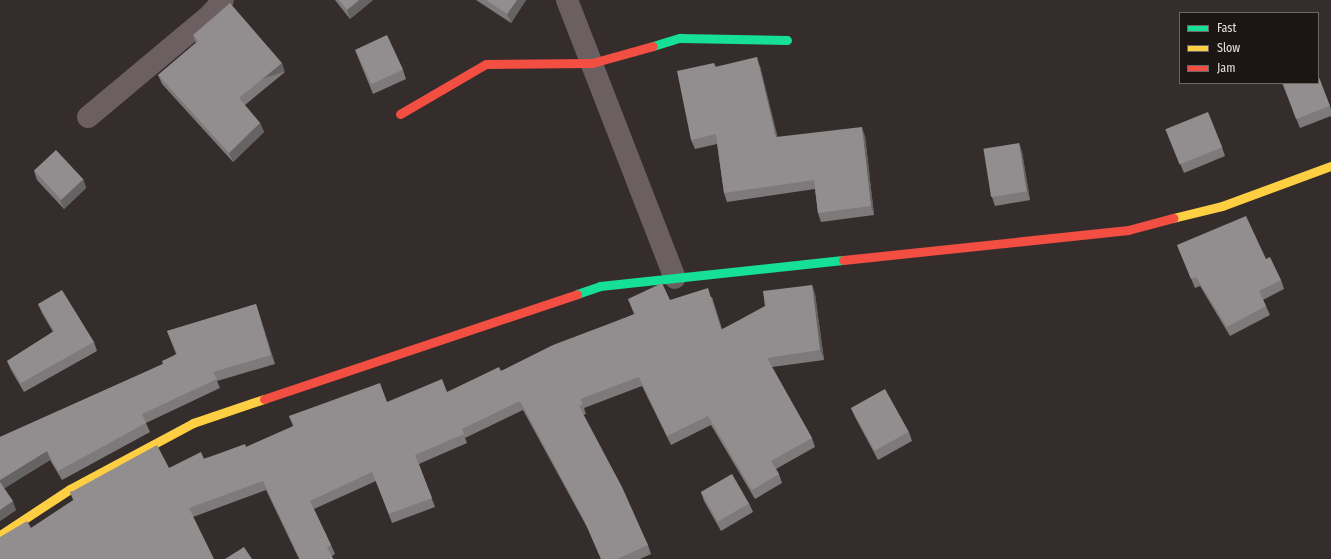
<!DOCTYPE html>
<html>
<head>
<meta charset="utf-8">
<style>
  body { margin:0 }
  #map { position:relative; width:1331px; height:559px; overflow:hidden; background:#342d2c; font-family:"Fira Sans Condensed",sans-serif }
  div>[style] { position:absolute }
  .street>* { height:22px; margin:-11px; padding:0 11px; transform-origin:11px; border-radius:11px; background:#6c5f61 }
  .fast>* { height:9px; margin:-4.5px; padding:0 4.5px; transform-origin:4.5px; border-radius:4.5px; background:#16e098 }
  .slow>* { height:9px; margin:-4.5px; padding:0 4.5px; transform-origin:4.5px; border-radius:4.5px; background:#ffcf43 }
  .jam>* { height:9px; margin:-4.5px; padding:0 4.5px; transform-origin:4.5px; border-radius:4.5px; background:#f24e42 }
  .wall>* { inset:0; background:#7e797b }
  .shaded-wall>* { inset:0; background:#666364; transform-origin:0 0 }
  .building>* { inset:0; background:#928d8f; transform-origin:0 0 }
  span { translate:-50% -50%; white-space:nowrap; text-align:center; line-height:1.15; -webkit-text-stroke:4px #1b1614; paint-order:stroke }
  .legend { position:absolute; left:1179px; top:12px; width:140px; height:72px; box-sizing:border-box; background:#1b1614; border:1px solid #6d6765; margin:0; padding:5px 7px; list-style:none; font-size:12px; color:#e8e0de }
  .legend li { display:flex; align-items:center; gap:8px; height:20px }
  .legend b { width:20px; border:1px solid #6d6765 }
</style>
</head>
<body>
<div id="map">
  <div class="street">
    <i style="left:567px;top:0;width:298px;rotate:68.8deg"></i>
    <i style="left:88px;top:117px;width:160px;rotate:-39.9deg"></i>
    <i style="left:211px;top:14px;width:18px;rotate:-49deg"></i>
  </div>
  <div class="fast">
    <i style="left:653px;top:46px;width:28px;rotate:-17deg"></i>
    <i style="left:680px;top:38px;width:107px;rotate:1.1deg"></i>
    <i style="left:577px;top:294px;width:24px;rotate:-19deg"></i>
    <i style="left:600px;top:286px;width:244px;rotate:-6.1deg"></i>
  </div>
  <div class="slow">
    <i style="left:1173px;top:218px;width:50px;rotate:-13.8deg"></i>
    <i style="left:1222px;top:206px;width:116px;rotate:-20.2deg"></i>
    <i style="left:0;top:535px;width:84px;rotate:-33.3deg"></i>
    <i style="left:70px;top:489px;width:140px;rotate:-28.2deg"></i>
    <i style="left:193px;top:423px;width:75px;rotate:-18.7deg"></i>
  </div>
  <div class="jam">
    <i style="left:400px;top:114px;width:99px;rotate:-30.2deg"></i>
    <i style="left:486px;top:64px;width:106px;rotate:-0.5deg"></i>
    <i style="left:592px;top:63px;width:63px;rotate:-15.6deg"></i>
    <i style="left:843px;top:260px;width:287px;rotate:-6deg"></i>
    <i style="left:1128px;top:230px;width:47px;rotate:-14.9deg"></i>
    <i style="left:264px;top:399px;width:330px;rotate:-18.5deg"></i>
  </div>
  <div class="wall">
    <i style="clip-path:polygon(335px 0,373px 0,350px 19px)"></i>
    <i style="clip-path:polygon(476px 0,526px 0,511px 23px)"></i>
    <i style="clip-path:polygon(193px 35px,285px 72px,245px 105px,260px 123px,264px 132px,233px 162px,162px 84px,158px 75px,196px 43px)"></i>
    <i style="clip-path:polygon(355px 50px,403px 70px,406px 79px,373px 94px)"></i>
    <i style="clip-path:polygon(714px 63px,716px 67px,760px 66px,777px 137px,865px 136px,874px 215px,821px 222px,818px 213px,815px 189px,727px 202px,724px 193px,717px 144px,695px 149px,691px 140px)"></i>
    <i style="clip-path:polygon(1318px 75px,1331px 109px,1331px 116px,1300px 128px,1282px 83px)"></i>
    <i style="clip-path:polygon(1166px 130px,1222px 147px,1225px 156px,1184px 173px)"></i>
    <i style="clip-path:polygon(1019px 143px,1022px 152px,1030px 200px,995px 206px,992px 197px)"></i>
    <i style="clip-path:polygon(34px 171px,83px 179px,86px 188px,64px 209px,37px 180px)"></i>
    <i style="clip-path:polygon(1177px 245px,1281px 280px,1284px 289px,1263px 300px,1266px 306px,1270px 315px,1230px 336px,1200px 286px,1195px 288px)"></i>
    <i style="clip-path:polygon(812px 285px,815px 294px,824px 360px,772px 367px,812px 438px,815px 447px,776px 469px,779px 474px,782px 483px,755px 499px,711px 425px,671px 445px,642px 386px,584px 408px,586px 414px,583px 415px,648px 545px,651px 554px,640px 559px,601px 559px,588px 529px,523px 410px,465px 438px,467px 443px,419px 464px,435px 507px,392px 523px,376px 481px,314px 509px,331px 545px,335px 554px,332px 556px,333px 559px,299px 559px,266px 490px,193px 517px,31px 528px,73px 500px,70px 492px,169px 468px,246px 447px,293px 426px,289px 416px,387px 402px,447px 392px,501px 371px,634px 314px,628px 299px,670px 300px,712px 297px,722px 329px)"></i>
    <i style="clip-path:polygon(38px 304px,94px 342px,97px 351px,24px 392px,11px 370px,7px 361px,53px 332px,42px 313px)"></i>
    <i style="clip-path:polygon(256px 304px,275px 364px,217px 381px,220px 388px,146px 423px,150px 432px,62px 480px,50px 460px,4px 488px,16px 510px,0 521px,0 437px,163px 364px,176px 354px,167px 331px)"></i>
    <i style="clip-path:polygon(851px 408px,909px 432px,912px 441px,878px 460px,855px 417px)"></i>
    <i style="clip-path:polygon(701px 492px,749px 503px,753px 512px,721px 531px,704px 501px)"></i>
  </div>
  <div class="shaded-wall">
    <i style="clip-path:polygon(359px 0,373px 0,350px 19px,347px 10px)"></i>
    <i style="clip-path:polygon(517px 0,526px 0,511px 23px,507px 14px)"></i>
    <i style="clip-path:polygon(757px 57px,760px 66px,780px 146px,776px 137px)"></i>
    <i style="left:282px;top:63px;width:9px;height:55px;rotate:72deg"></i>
    <i style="clip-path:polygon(260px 123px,264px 132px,233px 162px,229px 153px)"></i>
    <i style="clip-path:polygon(862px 127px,865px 136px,874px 215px,871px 206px)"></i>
    <i style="clip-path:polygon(1019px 143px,1022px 152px,1030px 200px,1027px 191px)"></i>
    <i style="clip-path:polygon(83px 179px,86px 188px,64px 209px,60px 200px)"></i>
    <i style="clip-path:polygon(812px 285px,815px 294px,824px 360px,820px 350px)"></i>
    <i style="clip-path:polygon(256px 304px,259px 313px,275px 364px,271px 355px)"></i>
    <i style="clip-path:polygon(47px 451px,50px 460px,2px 490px,0 484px,0 480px)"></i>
    <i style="clip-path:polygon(13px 501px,16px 510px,0 521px,0 510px)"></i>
  </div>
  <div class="building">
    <i style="clip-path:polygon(339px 0,359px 0,347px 10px)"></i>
    <i style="clip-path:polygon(486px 0,517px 0,507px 14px)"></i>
    <i style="clip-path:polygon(230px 3px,282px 63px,239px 98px,260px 123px,229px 153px,158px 75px,198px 41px,193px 35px)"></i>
    <i style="left:387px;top:35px;width:38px;height:35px;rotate:65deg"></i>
    <i style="clip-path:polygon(757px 57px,776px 137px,862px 127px,871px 206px,818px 213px,814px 180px,724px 193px,716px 134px,691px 140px,677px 71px,714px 63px,715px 67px)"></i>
    <i style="clip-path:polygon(1318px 75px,1330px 106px,1296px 119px,1283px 83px,1318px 83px)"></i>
    <i style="left:1208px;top:112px;width:38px;height:46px;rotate:68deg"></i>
    <i style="left:1019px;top:143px;width:49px;height:36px;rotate:81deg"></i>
    <i style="left:56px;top:150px;width:40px;height:30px;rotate:47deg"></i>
    <i style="clip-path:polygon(1246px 216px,1266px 259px,1270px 257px,1281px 280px,1259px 291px,1266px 306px,1227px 327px,1196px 277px,1191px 279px,1177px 245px)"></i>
    <i style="clip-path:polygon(662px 283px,670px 300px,708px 288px,721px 330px,765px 306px,763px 291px,812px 285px,820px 350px,767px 358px,812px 438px,771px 461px,779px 474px,752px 490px,708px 416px,667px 436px,639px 377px,580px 399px,583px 404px,579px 406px,622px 487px,648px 545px,617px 559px,601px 559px,584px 520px,520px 401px,462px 429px,464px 434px,415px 455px,432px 498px,389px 514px,372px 472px,310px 501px,331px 545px,327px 547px,333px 559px,300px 559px,263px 481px,189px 508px,214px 559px,0 559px,0 537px,27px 521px,31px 528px,74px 500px,70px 492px,73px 491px,157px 445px,169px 468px,201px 452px,204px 459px,245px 444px,246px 447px,294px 426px,289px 416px,380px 383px,387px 402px,442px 379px,447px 392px,499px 367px,501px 371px,553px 345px,635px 314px,628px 299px)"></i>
    <i style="clip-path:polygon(62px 290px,94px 342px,21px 383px,7px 361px,54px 331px,38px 304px)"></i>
    <i style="clip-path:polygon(256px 304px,271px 355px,213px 372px,217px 379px,142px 414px,146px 423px,58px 471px,47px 451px,0 480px,0 437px,163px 364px,162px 361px,177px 354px,167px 331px)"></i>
    <i style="left:885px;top:389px;width:49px;height:39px;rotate:61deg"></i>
    <i style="left:732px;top:474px;width:34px;height:36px;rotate:60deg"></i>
    <i style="clip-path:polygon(0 482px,13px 501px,0 510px)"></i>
    <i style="clip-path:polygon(244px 547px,252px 559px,225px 559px)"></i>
  </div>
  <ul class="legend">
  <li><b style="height:5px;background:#16e098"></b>Fast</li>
  <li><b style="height:5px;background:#ffcf43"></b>Slow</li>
  <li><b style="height:5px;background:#f24e42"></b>Jam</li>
  </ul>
</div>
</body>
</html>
